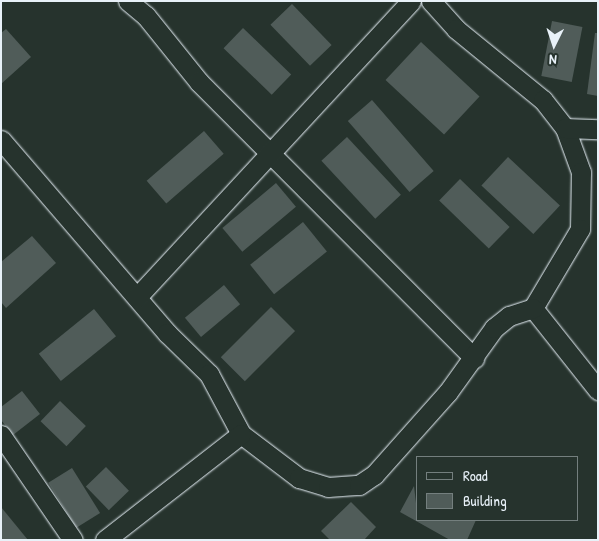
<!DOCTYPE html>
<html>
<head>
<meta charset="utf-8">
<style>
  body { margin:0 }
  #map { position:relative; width:599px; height:541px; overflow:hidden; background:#26332d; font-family:"Patrick Hand",sans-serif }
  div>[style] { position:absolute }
  .building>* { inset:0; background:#505c59; transform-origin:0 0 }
  .roads { filter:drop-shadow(0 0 1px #e8f1f8) drop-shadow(0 0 1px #e8f1f8) }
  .minor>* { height:19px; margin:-9.5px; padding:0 9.5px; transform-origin:9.5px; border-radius:9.5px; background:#26332d }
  span { translate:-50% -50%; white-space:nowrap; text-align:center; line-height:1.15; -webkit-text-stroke:4px #26332d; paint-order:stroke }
  .frame { position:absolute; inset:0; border:2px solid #e8f1f8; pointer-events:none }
  .legend { position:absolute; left:416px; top:456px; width:162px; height:65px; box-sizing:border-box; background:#26332d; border:1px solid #747f7e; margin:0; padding:6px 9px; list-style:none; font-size:15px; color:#e8f1f8 }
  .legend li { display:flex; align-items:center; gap:10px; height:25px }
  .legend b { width:25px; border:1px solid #747f7e }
  .north { position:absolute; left:529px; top:20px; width:50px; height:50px; -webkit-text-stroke:4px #26332d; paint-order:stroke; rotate:184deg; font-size:14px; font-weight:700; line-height:20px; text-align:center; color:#e8f1f8 }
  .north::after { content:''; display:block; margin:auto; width:18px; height:22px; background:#e8f1f8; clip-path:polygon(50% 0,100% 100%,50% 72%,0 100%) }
</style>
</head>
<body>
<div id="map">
  <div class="building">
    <i style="left:292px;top:4px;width:57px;height:30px;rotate:46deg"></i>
    <i style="left:552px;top:21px;width:31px;height:56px;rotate:11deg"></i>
    <i style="left:243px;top:28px;width:67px;height:28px;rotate:44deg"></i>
    <i style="clip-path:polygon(6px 29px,31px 57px,1px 84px,1px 33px)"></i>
    <i style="clip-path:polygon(595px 33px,598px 33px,598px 96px,587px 94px)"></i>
    <i style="left:421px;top:42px;width:80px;height:52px;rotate:43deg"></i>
    <i style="left:372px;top:100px;width:94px;height:32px;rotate:49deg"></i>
    <i style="left:204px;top:131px;width:30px;height:76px;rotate:49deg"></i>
    <i style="left:347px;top:137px;width:79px;height:35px;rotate:47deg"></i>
    <i style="left:508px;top:157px;width:71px;height:39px;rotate:43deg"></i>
    <i style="left:460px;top:179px;width:69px;height:30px;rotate:44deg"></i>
    <i style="left:276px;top:183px;width:31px;height:70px;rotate:50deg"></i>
    <i style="left:303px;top:222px;width:38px;height:68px;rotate:51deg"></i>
    <i style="clip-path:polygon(32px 236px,56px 263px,6px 308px,1px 302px,1px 262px)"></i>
    <i style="left:224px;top:285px;width:25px;height:51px;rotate:50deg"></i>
    <i style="left:271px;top:307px;width:34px;height:71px;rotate:45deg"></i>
    <i style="left:94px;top:309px;width:35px;height:71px;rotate:51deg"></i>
    <i style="clip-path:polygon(22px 391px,40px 414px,13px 435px,1px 420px,1px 407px)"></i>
    <i style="left:60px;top:401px;width:36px;height:28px;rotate:44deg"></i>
    <i style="left:106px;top:467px;width:33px;height:28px;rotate:46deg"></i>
    <i style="left:72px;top:468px;width:53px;height:28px;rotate:58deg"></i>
    <i style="clip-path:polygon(414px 486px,418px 520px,476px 520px,467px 540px,450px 540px,400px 512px)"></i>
    <i style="clip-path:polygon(351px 502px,376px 527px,364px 540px,330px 540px,321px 531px)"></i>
    <i style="clip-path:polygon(1px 507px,28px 540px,1px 540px)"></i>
  </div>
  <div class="roads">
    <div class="minor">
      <i style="left:128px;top:1px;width:23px;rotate:40deg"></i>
      <i style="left:146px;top:16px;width:85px;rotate:51.2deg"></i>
      <i style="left:199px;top:82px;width:390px;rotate:45.1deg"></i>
      <i style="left:431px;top:1px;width:38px;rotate:48deg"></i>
      <i style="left:456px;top:29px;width:112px;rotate:39.2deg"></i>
      <i style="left:543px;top:100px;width:36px;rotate:52deg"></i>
      <i style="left:565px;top:128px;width:47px;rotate:70deg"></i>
      <i style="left:581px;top:172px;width:57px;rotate:91deg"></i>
      <i style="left:580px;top:229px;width:92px;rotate:120.7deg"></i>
      <i style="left:533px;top:308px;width:105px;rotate:51.6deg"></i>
      <i style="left:565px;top:128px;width:33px;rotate:2deg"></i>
      <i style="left:1px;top:140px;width:255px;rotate:49.3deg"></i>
      <i style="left:167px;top:333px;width:59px;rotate:44.3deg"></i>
      <i style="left:209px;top:374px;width:68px;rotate:61.9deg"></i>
      <i style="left:241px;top:434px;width:73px;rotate:37.2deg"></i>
      <i style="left:299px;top:478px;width:30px;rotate:17deg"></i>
      <i style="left:328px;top:487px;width:31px;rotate:-4deg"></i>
      <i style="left:359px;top:485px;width:18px;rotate:-34deg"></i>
      <i style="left:374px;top:475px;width:111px;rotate:-48.3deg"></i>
      <i style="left:448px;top:392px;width:79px;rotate:-54.3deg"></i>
      <i style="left:494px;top:328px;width:19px;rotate:-39deg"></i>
      <i style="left:509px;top:316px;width:25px;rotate:-18deg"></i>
      <i style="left:137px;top:297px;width:403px;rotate:-47.2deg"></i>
      <i style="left:1px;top:435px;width:127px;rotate:55.6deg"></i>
      <i style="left:105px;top:540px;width:172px;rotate:-37.9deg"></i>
    </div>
  </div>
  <div class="frame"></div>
  <ul class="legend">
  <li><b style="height:6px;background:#26332d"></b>Road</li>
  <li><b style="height:14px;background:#505c59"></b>Building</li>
  </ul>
  <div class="north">N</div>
</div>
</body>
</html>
